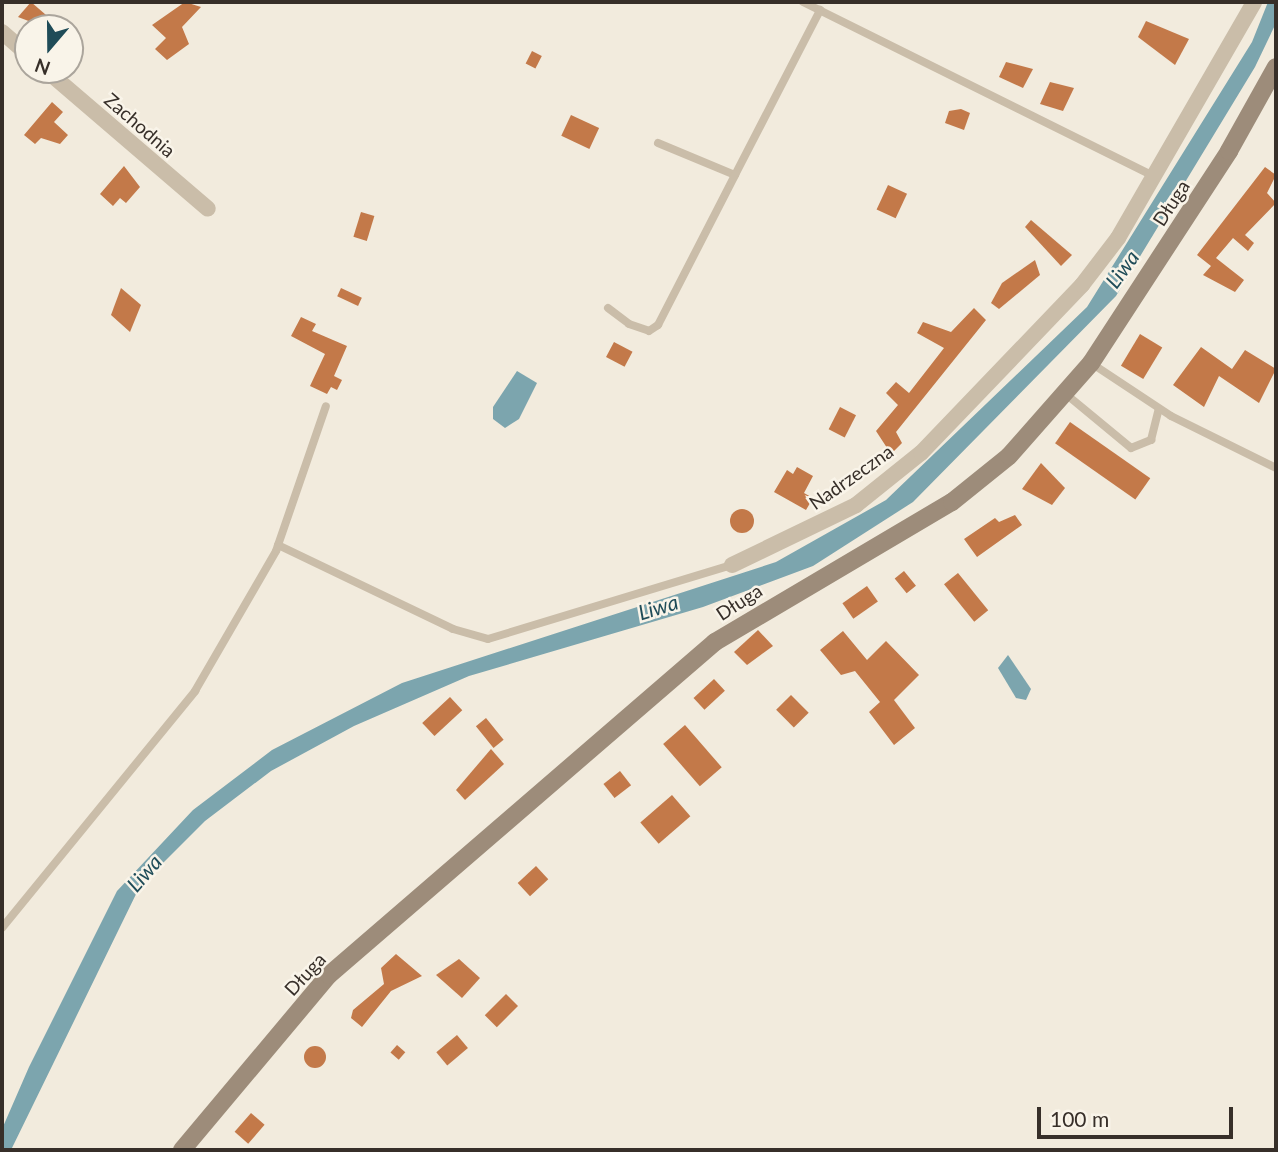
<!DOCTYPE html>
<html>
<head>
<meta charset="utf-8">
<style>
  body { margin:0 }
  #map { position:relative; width:1278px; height:1152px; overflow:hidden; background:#f2ebdd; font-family:Lato,sans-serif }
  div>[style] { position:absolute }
  .water>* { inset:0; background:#7ca5ae }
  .building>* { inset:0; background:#c37949; transform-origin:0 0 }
  .round { border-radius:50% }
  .lane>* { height:8px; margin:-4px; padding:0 4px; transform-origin:4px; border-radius:4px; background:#cabda9 }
  .street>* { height:16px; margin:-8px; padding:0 8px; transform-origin:8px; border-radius:8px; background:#cabda9 }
  .secondary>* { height:18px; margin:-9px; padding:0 9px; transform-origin:9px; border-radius:9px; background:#9d8c7a }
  span { translate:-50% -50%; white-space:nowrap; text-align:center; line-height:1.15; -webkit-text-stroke:5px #f9f4e9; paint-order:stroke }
  .street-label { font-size:19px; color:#372f29 }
  .water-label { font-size:21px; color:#1f4c58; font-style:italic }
  .frame { position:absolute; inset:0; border:4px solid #372f29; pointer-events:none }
  .north { position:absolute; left:14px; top:14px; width:70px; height:70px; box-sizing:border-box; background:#f9f4e9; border:2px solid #aba59c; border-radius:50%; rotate:200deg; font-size:19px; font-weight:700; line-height:28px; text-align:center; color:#372f29 }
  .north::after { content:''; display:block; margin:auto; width:24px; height:32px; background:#1f4c58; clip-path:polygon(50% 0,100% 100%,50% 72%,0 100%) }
  .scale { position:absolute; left:1037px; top:1107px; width:196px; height:32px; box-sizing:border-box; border:4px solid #372f29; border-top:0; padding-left:9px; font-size:21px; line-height:24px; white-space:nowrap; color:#372f29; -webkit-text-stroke:5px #f9f4e9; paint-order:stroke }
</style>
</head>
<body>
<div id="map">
  <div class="water">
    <i style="clip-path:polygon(1268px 2px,1276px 2px,1276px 23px,1255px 67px,1116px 296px,913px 502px,813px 566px,703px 607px,469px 676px,354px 726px,271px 771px,205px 821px,140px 886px,11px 1150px,2px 1150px,2px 1129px,29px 1067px,117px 891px,193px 810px,272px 750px,402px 683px,776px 562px,886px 500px,1087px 307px,1252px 42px)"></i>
    <i style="clip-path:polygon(517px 371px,537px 383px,519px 419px,505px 428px,493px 419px,493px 407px)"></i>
    <i style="clip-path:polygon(1008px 655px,1031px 689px,1026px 700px,1016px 698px,998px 668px)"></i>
  </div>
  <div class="building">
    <i style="clip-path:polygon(31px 2px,53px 21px,47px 28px,18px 17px)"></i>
    <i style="clip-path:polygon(185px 2px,201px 7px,182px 27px,189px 44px,167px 60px,155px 49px,166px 38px,152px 25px)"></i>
    <i style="clip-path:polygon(1146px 21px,1189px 39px,1175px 65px,1138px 37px)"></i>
    <i style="left:532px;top:51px;width:11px;height:14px;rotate:27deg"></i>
    <i style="clip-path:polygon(1006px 62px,1033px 69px,1023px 88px,999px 77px)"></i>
    <i style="clip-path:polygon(1050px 82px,1074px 88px,1063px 111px,1040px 104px)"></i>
    <i style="clip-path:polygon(52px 102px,63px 112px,54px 122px,68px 135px,60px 144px,41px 138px,35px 144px,24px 135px)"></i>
    <i style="clip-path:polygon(961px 109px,970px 113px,964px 130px,945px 123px,949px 111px)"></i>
    <i style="left:571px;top:115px;width:31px;height:23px;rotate:25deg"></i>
    <i style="clip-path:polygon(124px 166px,140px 187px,126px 203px,120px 198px,113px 206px,100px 194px)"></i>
    <i style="clip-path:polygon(1265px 167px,1276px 175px,1267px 193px,1276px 203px,1245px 235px,1254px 243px,1248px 251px,1233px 238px,1216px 258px,1244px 280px,1235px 292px,1203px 275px,1211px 266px,1197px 255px)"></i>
    <i style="left:888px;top:185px;width:21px;height:27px;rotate:25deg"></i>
    <i style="left:361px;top:212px;width:14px;height:26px;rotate:17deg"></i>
    <i style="clip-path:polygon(1031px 220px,1072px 255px,1061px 266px,1025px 227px)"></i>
    <i style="clip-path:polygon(1035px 260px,1040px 275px,999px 309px,991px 303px,1002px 283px)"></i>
    <i style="clip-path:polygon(121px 288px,141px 305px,130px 332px,111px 315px)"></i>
    <i style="left:341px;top:288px;width:23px;height:9px;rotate:25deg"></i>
    <i style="clip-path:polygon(974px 308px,986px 320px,896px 432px,902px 443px,891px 454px,876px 431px,898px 405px,886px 393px,896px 382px,909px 393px,944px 348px,917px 333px,923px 322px,951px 332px)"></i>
    <i style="clip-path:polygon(301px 317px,316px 324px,312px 331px,347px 346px,334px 376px,342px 380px,337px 390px,331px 387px,327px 394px,310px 386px,325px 354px,291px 336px)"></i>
    <i style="left:1140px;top:334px;width:26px;height:37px;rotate:31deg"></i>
    <i style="left:614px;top:342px;width:21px;height:17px;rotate:28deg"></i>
    <i style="clip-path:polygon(1201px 347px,1232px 369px,1245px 350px,1276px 369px,1259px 403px,1219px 376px,1204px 407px,1173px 385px)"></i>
    <i style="left:840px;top:407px;width:18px;height:25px;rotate:27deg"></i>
    <i style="left:1070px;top:422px;width:98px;height:26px;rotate:35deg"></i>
    <i style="clip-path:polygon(1041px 463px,1065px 488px,1052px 505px,1022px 489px)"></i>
    <i style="clip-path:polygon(797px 467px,813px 476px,804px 493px,813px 498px,806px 510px,774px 492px,787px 470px,793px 474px)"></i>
    <i class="round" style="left:730px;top:509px;width:24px;height:24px"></i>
    <i style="clip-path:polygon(1015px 515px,1022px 525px,977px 557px,964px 539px,995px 518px,999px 522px)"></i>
    <i style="left:904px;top:571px;width:19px;height:12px;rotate:51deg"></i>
    <i style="left:958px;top:573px;width:48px;height:18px;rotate:51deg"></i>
    <i style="left:867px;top:586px;width:19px;height:30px;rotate:55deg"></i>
    <i style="clip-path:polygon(758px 630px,773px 646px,747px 665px,734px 652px)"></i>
    <i style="clip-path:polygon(843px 631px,867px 660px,886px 641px,919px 675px,894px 700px,915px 728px,894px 745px,869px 712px,880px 702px,855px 671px,841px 675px,820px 650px)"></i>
    <i style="left:714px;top:679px;width:16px;height:28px;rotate:47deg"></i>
    <i style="left:791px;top:695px;width:25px;height:21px;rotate:45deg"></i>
    <i style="left:450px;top:697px;width:18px;height:38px;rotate:47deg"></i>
    <i style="left:486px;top:718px;width:28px;height:13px;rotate:51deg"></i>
    <i style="left:685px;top:725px;width:56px;height:29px;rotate:49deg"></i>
    <i style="clip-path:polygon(491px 749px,504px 764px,465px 800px,456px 790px)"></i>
    <i style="left:620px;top:771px;width:18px;height:21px;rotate:52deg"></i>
    <i style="left:672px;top:795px;width:28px;height:42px;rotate:49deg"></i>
    <i style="left:536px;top:866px;width:18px;height:25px;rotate:47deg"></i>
    <i style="clip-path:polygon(396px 954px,422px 976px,391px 991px,362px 1027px,351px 1018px,353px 1010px,384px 984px,381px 968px)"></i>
    <i style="clip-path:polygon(459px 959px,480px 978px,462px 998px,436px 975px)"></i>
    <i style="left:506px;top:994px;width:17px;height:30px;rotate:45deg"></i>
    <i style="left:457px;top:1035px;width:17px;height:27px;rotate:50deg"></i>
    <i style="left:397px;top:1045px;width:11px;height:10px;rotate:41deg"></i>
    <i class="round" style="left:304px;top:1046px;width:22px;height:22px"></i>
    <i style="left:251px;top:1113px;width:18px;height:25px;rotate:41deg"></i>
  </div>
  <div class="lane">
    <i style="left:803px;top:2px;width:391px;rotate:26.4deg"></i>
    <i style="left:658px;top:143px;width:83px;rotate:22.6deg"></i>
    <i style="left:735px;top:175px;width:186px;rotate:-62.7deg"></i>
    <i style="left:608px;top:308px;width:26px;rotate:37deg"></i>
    <i style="left:629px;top:324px;width:21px;rotate:19deg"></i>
    <i style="left:649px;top:331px;width:11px;rotate:-34deg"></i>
    <i style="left:658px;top:325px;width:169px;rotate:-62.8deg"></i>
    <i style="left:1091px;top:363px;width:96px;rotate:33.5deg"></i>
    <i style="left:1171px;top:416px;width:117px;rotate:26.3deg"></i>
    <i style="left:1067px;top:395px;width:83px;rotate:39.6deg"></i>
    <i style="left:1131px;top:448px;width:22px;rotate:-22deg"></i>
    <i style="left:1151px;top:440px;width:32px;rotate:-76deg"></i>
    <i style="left:278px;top:545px;width:194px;rotate:25.6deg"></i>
    <i style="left:453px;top:629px;width:36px;rotate:16deg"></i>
    <i style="left:488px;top:639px;width:255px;rotate:-16.9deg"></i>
    <i style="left:2px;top:928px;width:306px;rotate:-50.8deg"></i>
    <i style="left:195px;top:691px;width:162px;rotate:-59.9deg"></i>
    <i style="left:276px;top:551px;width:153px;rotate:-71deg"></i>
  </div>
  <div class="street">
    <i style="left:2px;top:32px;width:35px;rotate:41deg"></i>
    <i style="left:46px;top:70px;width:213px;rotate:40.6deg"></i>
    <i style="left:732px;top:565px;width:138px;rotate:-25.8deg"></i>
    <i style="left:856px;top:505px;width:83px;rotate:-38.7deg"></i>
    <i style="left:921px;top:453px;width:233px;rotate:-46.2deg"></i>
    <i style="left:1082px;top:285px;width:59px;rotate:-52.5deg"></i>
    <i style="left:1118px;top:238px;width:272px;rotate:-60deg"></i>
  </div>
  <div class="secondary">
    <i style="left:182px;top:1150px;width:229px;rotate:-50deg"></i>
    <i style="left:329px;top:975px;width:510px;rotate:-40.78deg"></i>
    <i style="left:715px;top:642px;width:275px;rotate:-30.6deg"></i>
    <i style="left:952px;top:502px;width:73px;rotate:-38.9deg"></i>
    <i style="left:1009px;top:456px;width:124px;rotate:-48.6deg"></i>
    <i style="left:1091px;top:363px;width:253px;rotate:-56.9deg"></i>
    <i style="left:1229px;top:151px;width:96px;rotate:-60.8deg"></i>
  </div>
  <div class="street-label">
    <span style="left:140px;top:125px;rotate:41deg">Zachodnia</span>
    <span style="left:1171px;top:203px;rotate:-57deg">Długa</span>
    <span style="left:851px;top:477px;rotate:-35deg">Nadrzeczna</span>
    <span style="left:739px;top:602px;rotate:-33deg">Długa</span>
    <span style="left:305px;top:974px;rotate:-47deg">Długa</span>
  </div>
  <div class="water-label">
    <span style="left:1122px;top:269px;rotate:-54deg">Liwa</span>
    <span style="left:658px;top:607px;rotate:-17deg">Liwa</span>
    <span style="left:144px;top:873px;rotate:-49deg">Liwa</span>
  </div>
  <div class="frame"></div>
  <div class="north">N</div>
  <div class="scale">100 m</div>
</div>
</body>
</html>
